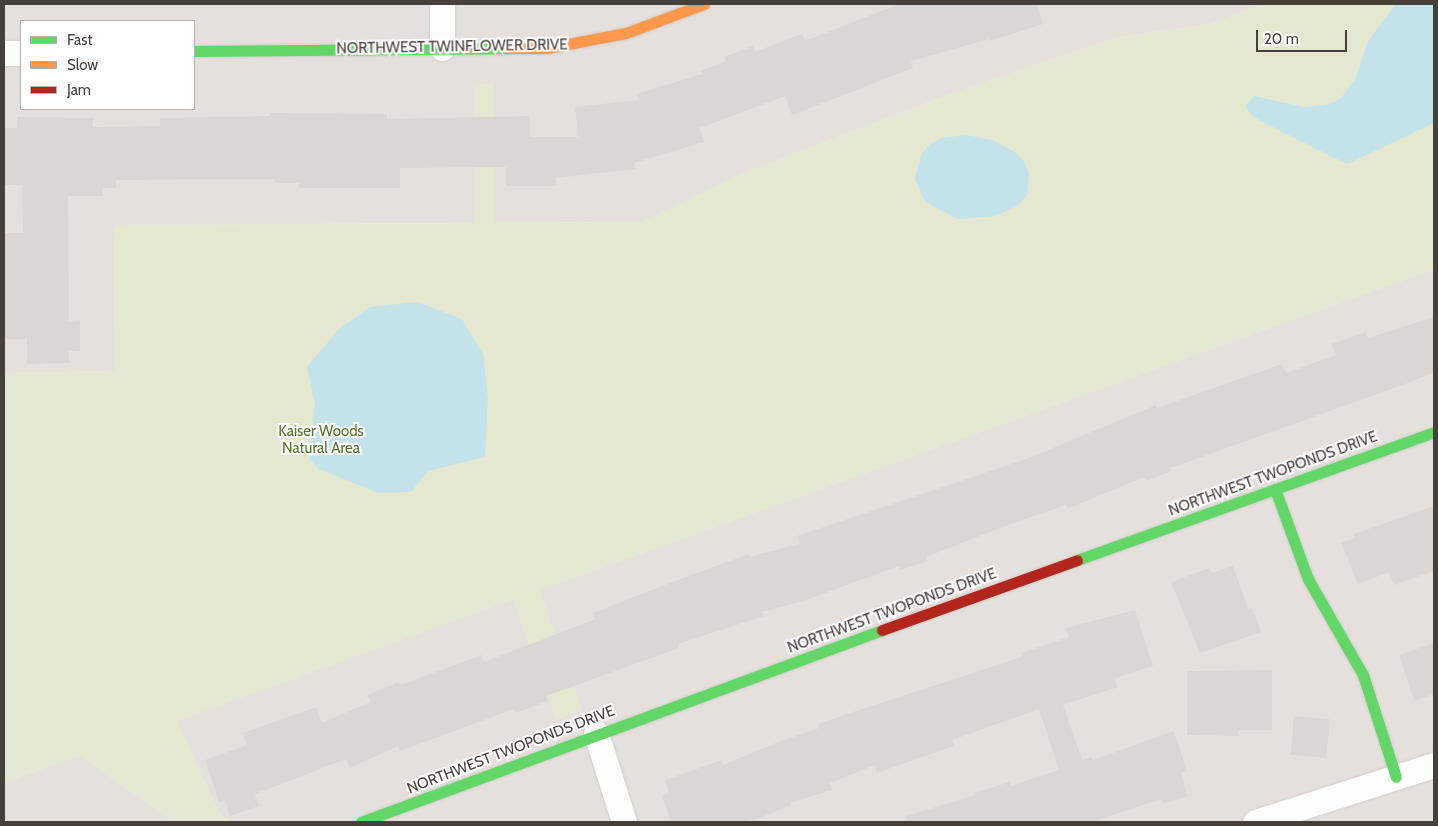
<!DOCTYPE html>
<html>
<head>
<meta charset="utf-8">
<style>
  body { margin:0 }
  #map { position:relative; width:1438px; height:826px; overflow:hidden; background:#f2efed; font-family:Cabin,sans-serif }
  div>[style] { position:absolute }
  .residential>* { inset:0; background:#e5e0dc }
  .green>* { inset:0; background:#e4e8d0 }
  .water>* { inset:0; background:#c3e2ea }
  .building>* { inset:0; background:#dad6d4; transform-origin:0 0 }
  .roads { filter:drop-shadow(0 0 1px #d0cdcb) drop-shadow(0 0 1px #d0cdcb) }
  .street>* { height:25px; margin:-12.5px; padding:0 12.5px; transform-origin:12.5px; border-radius:12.5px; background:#fdfdfc }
  .fast>* { height:11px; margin:-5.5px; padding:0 5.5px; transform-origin:5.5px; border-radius:5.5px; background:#63d668 }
  .slow>* { height:11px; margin:-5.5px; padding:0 5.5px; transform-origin:5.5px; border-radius:5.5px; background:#ff974d }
  .jam>* { height:11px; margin:-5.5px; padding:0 5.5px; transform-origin:5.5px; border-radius:5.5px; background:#b3261e }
  span { translate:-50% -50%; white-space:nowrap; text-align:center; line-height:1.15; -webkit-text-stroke:4px #fff; paint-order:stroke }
  .street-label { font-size:15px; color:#473f3a }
  .park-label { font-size:15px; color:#587333 }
  .frame { position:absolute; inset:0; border:5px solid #473f3a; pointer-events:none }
  .legend { position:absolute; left:20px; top:20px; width:175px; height:90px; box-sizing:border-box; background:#fff; border:1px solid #b5b2b0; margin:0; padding:6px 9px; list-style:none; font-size:15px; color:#473f3a }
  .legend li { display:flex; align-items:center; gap:10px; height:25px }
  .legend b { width:25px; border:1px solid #b5b2b0 }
  .scale { position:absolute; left:1256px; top:30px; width:91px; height:22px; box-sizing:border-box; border:2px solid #473f3a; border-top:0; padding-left:6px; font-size:15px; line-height:18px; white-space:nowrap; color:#473f3a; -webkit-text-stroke:4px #fff; paint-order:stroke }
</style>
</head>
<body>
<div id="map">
  <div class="residential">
    <i style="clip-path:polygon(evenodd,4px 4px,1264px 4px,1211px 24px,1118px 37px,934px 100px,734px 177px,643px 222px,114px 225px,115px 371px,4px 373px,4px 4px,21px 21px,194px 21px,194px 109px,21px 109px,21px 21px)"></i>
    <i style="clip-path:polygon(1434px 269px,1434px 822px,230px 822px,220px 815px,176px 721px,513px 599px,557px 719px,582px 710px,539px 590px)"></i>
    <i style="clip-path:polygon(80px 755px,174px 822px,4px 822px,4px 783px)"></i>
  </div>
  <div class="green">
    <i style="clip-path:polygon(1264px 4px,1434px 4px,1434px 269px,539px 590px,582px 710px,557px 719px,513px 599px,177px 721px,220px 815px,230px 822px,174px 822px,80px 755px,4px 783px,4px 373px,115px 371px,114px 225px,474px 223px,473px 84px,494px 84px,495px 223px,643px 222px,734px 177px,934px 100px,1118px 37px,1211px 24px)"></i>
  </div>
  <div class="water">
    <i style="clip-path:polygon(1396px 4px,1434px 4px,1434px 123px,1347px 164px,1253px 117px,1245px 106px,1254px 96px,1304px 107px,1330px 104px,1341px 98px,1356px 78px,1368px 41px)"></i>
    <i style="clip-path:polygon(966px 135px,992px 140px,1015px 152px,1024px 161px,1029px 173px,1028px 186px,1027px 195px,1019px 205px,996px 216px,958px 219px,925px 202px,915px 179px,921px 155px,929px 145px,941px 138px)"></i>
    <i style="clip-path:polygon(417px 302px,462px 319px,483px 354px,488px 399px,485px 457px,428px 471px,411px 492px,378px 493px,319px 469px,309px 459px,315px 404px,307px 367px,340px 328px,370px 307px)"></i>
  </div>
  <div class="building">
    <i style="clip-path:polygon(899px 4px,1037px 4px,1043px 24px,990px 41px,989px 39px,911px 61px,913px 68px,792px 115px,785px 96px,700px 128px,704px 142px,634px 163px,635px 169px,556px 178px,556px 186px,506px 186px,506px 167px,400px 168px,400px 188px,299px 188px,299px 183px,275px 183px,275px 179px,116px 180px,116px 188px,102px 188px,103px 196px,68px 196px,69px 321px,80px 320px,80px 351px,69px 351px,69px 363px,27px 364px,27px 339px,4px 339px,4px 233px,23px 233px,22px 185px,4px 185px,4px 128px,17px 128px,17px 117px,93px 118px,93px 127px,160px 126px,160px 118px,270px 116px,270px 113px,387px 114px,387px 119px,530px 116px,530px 137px,578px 137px,575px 107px,638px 100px,636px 94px,702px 74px,701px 71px,726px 61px,724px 57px,753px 46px,755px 52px,802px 34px,805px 41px)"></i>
    <i style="clip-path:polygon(1434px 317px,1434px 372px,1408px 383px,1171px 468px,1172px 471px,1146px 481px,1144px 477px,1067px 509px,1066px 505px,1005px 526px,926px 557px,928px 561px,900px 570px,899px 566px,803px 601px,762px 612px,764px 616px,678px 644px,679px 648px,546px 696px,548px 701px,516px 713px,514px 709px,400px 751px,398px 746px,350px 768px,346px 759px,255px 794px,259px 806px,230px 816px,225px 800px,219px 802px,205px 760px,247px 745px,243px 733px,316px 707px,322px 723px,370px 702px,367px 695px,399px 682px,400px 685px,482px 655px,484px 662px,596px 619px,593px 613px,675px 581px,749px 554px,750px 557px,800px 543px,797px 536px,1029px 458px,1156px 405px,1157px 408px,1282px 364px,1286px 373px,1336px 355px,1332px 344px,1366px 332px,1368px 338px)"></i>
    <i style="clip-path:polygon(1434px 506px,1434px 571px,1394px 585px,1389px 572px,1358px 584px,1341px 543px,1355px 538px,1354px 534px)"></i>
    <i style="clip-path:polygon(1233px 566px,1248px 609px,1252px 608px,1261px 632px,1200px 653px,1171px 582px,1209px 568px,1212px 573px)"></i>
    <i style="clip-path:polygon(1135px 610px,1153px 666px,1115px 678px,1118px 687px,1063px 705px,1082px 760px,1092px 757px,1093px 760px,1174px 731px,1187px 771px,1180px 773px,1188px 796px,1163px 804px,1161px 799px,1092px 822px,907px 822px,906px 816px,975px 795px,974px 793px,1010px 782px,1011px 786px,1059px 770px,1039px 709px,952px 740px,954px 746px,911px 761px,877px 773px,875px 765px,830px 783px,832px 790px,790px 803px,791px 805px,757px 819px,739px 822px,671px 822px,662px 796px,669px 794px,665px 780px,722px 760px,723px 765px,778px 742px,819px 728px,818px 724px,850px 713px,1022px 657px,1021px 653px,1069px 637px,1066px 628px)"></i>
    <i style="clip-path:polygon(1434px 643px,1434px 694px,1414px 701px,1399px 655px)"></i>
    <i style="clip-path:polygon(1272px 670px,1272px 730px,1238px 730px,1238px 736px,1187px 735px,1187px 671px)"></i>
    <i style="left:1294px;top:716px;width:36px;height:39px;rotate:5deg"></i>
  </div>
  <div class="roads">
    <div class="street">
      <i style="left:442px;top:48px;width:44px;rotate:-90deg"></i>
      <i style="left:4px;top:53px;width:17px"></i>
      <i style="left:596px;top:733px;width:93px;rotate:72.5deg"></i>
      <i style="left:1255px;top:822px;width:188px;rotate:-17.7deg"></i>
    </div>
    <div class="fast">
      <i style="left:194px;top:51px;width:314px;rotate:-0.5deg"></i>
      <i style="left:1275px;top:489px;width:96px;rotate:69.9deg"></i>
      <i style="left:1308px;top:579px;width:111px;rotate:60.2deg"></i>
      <i style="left:1363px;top:675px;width:107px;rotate:72.1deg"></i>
      <i style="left:1077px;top:560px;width:379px;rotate:-19.7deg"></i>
      <i style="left:361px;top:822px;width:555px;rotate:-20.23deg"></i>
    </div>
    <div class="slow">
      <i style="left:508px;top:48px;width:39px"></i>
      <i style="left:547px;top:48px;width:80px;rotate:-10.8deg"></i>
      <i style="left:626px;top:33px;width:83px;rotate:-20.4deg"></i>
    </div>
    <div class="jam">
      <i style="left:882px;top:630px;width:207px;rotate:-19.7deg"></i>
    </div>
  </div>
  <div class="street-label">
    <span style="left:452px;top:47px;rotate:-1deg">NORTHWEST TWINFLOWER DRIVE</span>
    <span style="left:1273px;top:474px;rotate:-20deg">NORTHWEST TWOPONDS DRIVE</span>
    <span style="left:892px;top:611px;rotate:-20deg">NORTHWEST TWOPONDS DRIVE</span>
    <span style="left:511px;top:750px;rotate:-21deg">NORTHWEST TWOPONDS DRIVE</span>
  </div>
  <div class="park-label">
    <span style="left:321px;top:440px">Kaiser Woods<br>Natural Area</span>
  </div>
  <div class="frame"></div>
  <ul class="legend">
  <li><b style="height:6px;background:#63d668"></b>Fast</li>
  <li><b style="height:6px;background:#ff974d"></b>Slow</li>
  <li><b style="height:6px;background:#b3261e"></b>Jam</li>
  </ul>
  <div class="scale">20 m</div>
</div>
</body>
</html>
